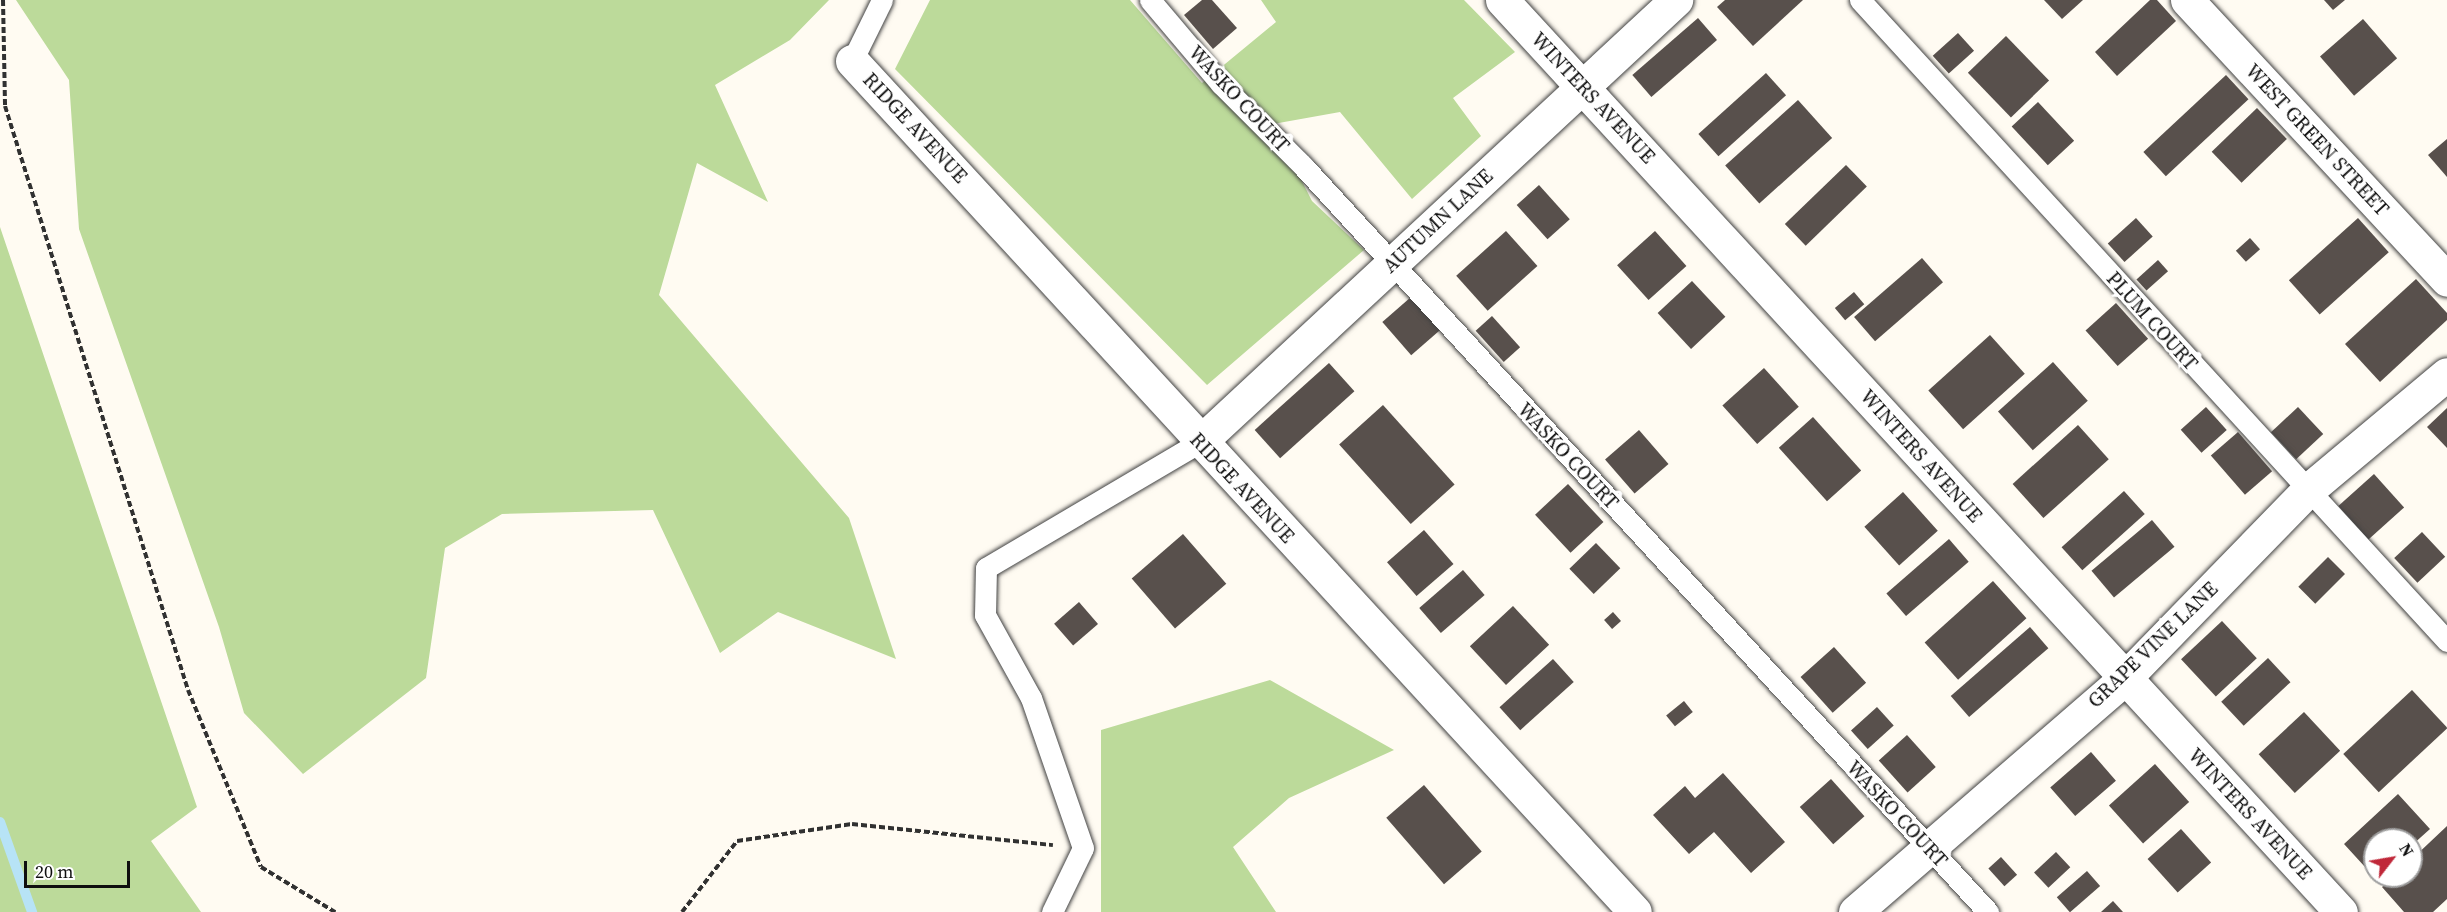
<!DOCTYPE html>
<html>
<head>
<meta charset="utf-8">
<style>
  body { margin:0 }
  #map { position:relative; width:2447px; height:912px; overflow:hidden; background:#fffbf2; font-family:"Source Serif 4",serif }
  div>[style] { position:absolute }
  .forest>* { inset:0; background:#bcda9a }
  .stream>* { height:10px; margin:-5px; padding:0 5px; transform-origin:5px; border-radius:5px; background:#b7e3f6 }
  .building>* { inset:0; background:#58504c; transform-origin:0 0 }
  .path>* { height:4px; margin-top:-2px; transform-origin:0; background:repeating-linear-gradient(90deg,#313131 0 6px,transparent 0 9px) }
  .roads { filter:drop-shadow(0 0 2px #424242) drop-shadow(0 0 2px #424242) }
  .lane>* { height:21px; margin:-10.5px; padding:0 10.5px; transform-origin:10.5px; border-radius:10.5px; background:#fff }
  .street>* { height:33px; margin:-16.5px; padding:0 16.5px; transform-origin:16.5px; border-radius:16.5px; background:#fff }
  span { translate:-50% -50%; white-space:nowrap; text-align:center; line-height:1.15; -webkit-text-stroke:6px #fff; paint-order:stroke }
  .street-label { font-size:20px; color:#0f0f0f }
  .north { position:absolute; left:2363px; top:828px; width:60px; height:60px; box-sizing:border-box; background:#fff; border:2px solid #9f9f9f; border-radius:50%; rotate:59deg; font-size:16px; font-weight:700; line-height:24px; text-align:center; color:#0f0f0f }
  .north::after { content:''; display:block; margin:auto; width:21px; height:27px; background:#c02739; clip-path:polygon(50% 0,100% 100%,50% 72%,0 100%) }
  .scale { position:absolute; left:24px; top:861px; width:106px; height:27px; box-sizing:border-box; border:3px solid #0f0f0f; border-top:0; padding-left:8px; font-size:18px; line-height:21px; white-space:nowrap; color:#0f0f0f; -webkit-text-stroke:4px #fff; paint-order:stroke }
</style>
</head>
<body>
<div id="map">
  <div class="forest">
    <i style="clip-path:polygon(16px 0,829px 0,790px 40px,715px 85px,768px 202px,697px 163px,659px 295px,849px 518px,896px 659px,778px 612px,720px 653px,653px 510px,502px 514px,445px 548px,426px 678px,303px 774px,244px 713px,219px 627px,79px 229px,69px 80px)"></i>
    <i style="clip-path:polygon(930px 0,1130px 0,1202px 83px,1276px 22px,1261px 0,1464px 0,1515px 52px,1453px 98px,1481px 136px,1412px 199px,1340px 112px,1273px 124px,1312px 201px,1364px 250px,1207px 385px,895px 69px)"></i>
    <i style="clip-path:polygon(0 227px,197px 807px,151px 841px,201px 912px,0 912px)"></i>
    <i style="clip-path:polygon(1270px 680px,1394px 750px,1289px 798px,1233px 847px,1276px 912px,1101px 912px,1101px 730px)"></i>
  </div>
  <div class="stream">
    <i style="left:0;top:822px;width:96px;rotate:70.4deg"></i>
  </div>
  <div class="building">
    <i style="clip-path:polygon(1202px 0,1212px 0,1237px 28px,1213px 49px,1184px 15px)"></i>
    <i style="clip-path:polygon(1725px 0,1803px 0,1753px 46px,1717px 7px)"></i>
    <i style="clip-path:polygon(2044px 0,2083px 0,2062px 19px)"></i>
    <i style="clip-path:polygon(2150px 0,2157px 0,2176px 21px,2117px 76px,2095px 52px)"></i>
    <i style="clip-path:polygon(2324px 0,2345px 0,2333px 10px)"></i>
    <i style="left:1698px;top:18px;width:29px;height:87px;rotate:49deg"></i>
    <i style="left:2363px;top:19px;width:52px;height:57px;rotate:49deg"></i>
    <i style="left:1958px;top:33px;width:24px;height:34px;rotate:48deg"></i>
    <i style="left:2006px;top:36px;width:62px;height:53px;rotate:46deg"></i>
    <i style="left:1766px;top:73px;width:30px;height:91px;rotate:48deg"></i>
    <i style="left:2226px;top:75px;width:33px;height:113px;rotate:47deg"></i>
    <i style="left:1798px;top:100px;width:51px;height:98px;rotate:48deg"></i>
    <i style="left:2038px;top:102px;width:53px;height:36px;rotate:47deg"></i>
    <i style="left:2257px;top:108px;width:43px;height:63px;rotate:46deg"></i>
    <i style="clip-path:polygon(2447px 139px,2447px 177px,2428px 155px)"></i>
    <i style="left:1846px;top:165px;width:30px;height:85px;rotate:46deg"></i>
    <i style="left:1539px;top:185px;width:46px;height:30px;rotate:48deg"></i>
    <i style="left:2136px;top:218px;width:25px;height:38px;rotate:48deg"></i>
    <i style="left:2358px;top:218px;width:46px;height:93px;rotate:48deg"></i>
    <i style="left:1506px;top:231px;width:47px;height:67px;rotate:48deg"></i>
    <i style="left:1655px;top:231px;width:47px;height:51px;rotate:48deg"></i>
    <i style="left:2250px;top:238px;width:15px;height:19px;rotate:48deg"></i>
    <i style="left:1922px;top:258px;width:32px;height:90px;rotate:49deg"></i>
    <i style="left:2158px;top:260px;width:15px;height:29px;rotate:48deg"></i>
    <i style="clip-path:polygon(2416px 279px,2447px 313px,2447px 320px,2380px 382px,2345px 344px)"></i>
    <i style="left:1692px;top:281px;width:49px;height:47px;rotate:47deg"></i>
    <i style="left:1854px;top:292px;width:16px;height:25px;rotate:50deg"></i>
    <i style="left:1411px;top:297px;width:44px;height:38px;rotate:49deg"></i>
    <i style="left:2116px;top:303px;width:48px;height:41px;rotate:48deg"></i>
    <i style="left:1492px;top:316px;width:42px;height:22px;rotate:48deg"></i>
    <i style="left:1990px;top:335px;width:52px;height:83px;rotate:48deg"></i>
    <i style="left:2053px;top:362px;width:52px;height:74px;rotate:48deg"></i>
    <i style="left:1329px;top:363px;width:38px;height:100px;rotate:48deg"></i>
    <i style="left:1764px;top:368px;width:52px;height:56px;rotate:48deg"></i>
    <i style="left:1383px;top:405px;width:107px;height:59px;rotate:48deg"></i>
    <i style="left:2206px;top:407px;width:31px;height:34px;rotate:48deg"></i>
    <i style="left:2298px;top:407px;width:37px;height:37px;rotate:47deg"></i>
    <i style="clip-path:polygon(2447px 408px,2447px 448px,2427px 427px)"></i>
    <i style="left:1813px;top:417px;width:72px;height:46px;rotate:48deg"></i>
    <i style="left:2078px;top:425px;width:46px;height:88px;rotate:48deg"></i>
    <i style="left:1639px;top:430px;width:45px;height:45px;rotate:49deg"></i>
    <i style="left:2238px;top:432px;width:52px;height:36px;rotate:49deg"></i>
    <i style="left:2374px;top:474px;width:45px;height:48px;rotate:48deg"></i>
    <i style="left:1568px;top:484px;width:52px;height:45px;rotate:47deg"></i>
    <i style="left:2124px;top:491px;width:31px;height:84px;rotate:48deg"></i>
    <i style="left:1903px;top:492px;width:52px;height:52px;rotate:48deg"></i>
    <i style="left:2152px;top:520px;width:35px;height:79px;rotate:50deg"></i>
    <i style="left:1424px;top:530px;width:45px;height:49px;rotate:49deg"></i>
    <i style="left:2422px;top:532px;width:34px;height:38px;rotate:47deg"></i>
    <i style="left:1183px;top:534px;width:66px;height:68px;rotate:49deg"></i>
    <i style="left:1949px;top:539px;width:30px;height:83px;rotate:49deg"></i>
    <i style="left:1596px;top:543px;width:35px;height:37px;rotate:46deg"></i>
    <i style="left:2328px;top:557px;width:24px;height:42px;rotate:45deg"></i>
    <i style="left:1463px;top:570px;width:33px;height:58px;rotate:49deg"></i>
    <i style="left:1993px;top:581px;width:50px;height:92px;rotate:48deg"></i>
    <i style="left:1079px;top:602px;width:29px;height:33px;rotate:49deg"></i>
    <i style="left:1513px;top:606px;width:53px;height:59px;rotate:47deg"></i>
    <i style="left:1613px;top:612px;width:12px;height:12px;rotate:48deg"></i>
    <i style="left:2222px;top:621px;width:51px;height:56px;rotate:47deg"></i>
    <i style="left:2030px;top:627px;width:28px;height:105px;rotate:49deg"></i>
    <i style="left:1834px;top:647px;width:48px;height:45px;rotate:48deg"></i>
    <i style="left:2268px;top:658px;width:33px;height:64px;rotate:47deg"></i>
    <i style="left:1553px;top:659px;width:31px;height:72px;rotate:48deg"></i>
    <i style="left:2412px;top:690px;width:52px;height:94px;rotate:47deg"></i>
    <i style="left:1684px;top:701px;width:14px;height:23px;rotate:51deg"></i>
    <i style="left:1877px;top:707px;width:25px;height:35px;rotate:48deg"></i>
    <i style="left:2304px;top:712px;width:53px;height:62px;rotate:47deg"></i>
    <i style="left:1907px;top:735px;width:43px;height:38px;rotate:48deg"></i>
    <i style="left:2091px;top:752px;width:38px;height:54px;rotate:49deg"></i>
    <i style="left:2155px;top:764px;width:51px;height:62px;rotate:48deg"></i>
    <i style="clip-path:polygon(1723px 773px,1785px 842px,1751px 873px,1714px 832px,1689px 854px,1653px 815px,1685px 786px,1695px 798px)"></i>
    <i style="left:1831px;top:779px;width:50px;height:42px;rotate:48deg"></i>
    <i style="left:1424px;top:785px;width:88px;height:50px;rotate:49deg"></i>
    <i style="clip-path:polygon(2398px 794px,2430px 829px,2411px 846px,2411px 840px,2375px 840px,2376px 879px,2344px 844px)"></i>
    <i style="clip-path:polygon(2447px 826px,2447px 899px,2433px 912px,2404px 912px,2382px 887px,2394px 876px,2411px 876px,2411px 860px)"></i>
    <i style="left:2181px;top:829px;width:45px;height:45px;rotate:48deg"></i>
    <i style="left:2056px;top:852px;width:21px;height:30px;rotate:47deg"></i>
    <i style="left:2001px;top:857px;width:24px;height:17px;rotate:48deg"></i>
    <i style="left:2087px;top:871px;width:20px;height:40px;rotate:49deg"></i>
    <i style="clip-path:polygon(2113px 901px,2123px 912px,2101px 912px)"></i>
  </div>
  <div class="path">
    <i style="left:3px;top:0;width:106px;rotate:88.9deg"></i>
    <i style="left:5px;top:106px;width:612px;rotate:72.6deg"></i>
    <i style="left:188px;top:690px;width:191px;rotate:67.6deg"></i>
    <i style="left:261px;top:867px;width:87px;rotate:31.3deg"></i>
    <i style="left:682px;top:912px;width:90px;rotate:-52.2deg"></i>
    <i style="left:737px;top:841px;width:116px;rotate:-8.4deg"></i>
    <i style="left:852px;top:824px;width:202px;rotate:6deg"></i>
  </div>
  <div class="roads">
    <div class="lane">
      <i style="left:1150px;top:0;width:110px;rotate:49.8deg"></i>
      <i style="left:1221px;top:84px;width:116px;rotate:45deg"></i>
      <i style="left:1303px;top:166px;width:1013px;rotate:47.44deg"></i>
      <i style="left:1860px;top:0;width:869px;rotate:47.52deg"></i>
      <i style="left:852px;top:61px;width:68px;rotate:-63.8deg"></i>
      <i style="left:1052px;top:912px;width:71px;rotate:-64.2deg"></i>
      <i style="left:1083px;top:848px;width:159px;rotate:-109.1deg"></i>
      <i style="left:1031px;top:698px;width:95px;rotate:-119deg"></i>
      <i style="left:985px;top:615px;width:47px;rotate:-88.8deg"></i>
      <i style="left:986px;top:568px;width:248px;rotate:-30.5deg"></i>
    </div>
    <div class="street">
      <i style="left:1502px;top:0;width:1239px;rotate:47.39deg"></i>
      <i style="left:2187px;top:0;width:382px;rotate:47.1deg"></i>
      <i style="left:852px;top:61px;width:1156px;rotate:47.38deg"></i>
      <i style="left:1200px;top:442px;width:650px;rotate:-42.88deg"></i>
      <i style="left:1855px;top:912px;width:356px;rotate:-40.9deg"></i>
      <i style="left:2124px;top:679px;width:262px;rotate:-45.8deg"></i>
      <i style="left:2307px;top:491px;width:182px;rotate:-39.9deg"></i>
    </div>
  </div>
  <div class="street-label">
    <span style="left:1593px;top:98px;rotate:47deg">WINTERS AVENUE</span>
    <span style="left:1239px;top:99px;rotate:47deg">WASKO COURT</span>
    <span style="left:915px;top:128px;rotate:47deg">RIDGE AVENUE</span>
    <span style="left:2317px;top:140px;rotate:47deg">WEST GREEN STREET</span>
    <span style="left:1438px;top:221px;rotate:-43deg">AUTUMN LANE</span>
    <span style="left:2152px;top:321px;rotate:48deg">PLUM COURT</span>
    <span style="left:1568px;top:456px;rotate:47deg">WASKO COURT</span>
    <span style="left:1921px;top:456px;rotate:48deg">WINTERS AVENUE</span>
    <span style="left:1242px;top:488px;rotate:47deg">RIDGE AVENUE</span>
    <span style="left:2153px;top:645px;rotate:-44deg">GRAPE VINE LANE</span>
    <span style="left:1897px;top:814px;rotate:47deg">WASKO COURT</span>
    <span style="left:2250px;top:814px;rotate:47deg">WINTERS AVENUE</span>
  </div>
  <div class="north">N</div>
  <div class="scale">20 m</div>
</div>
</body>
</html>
